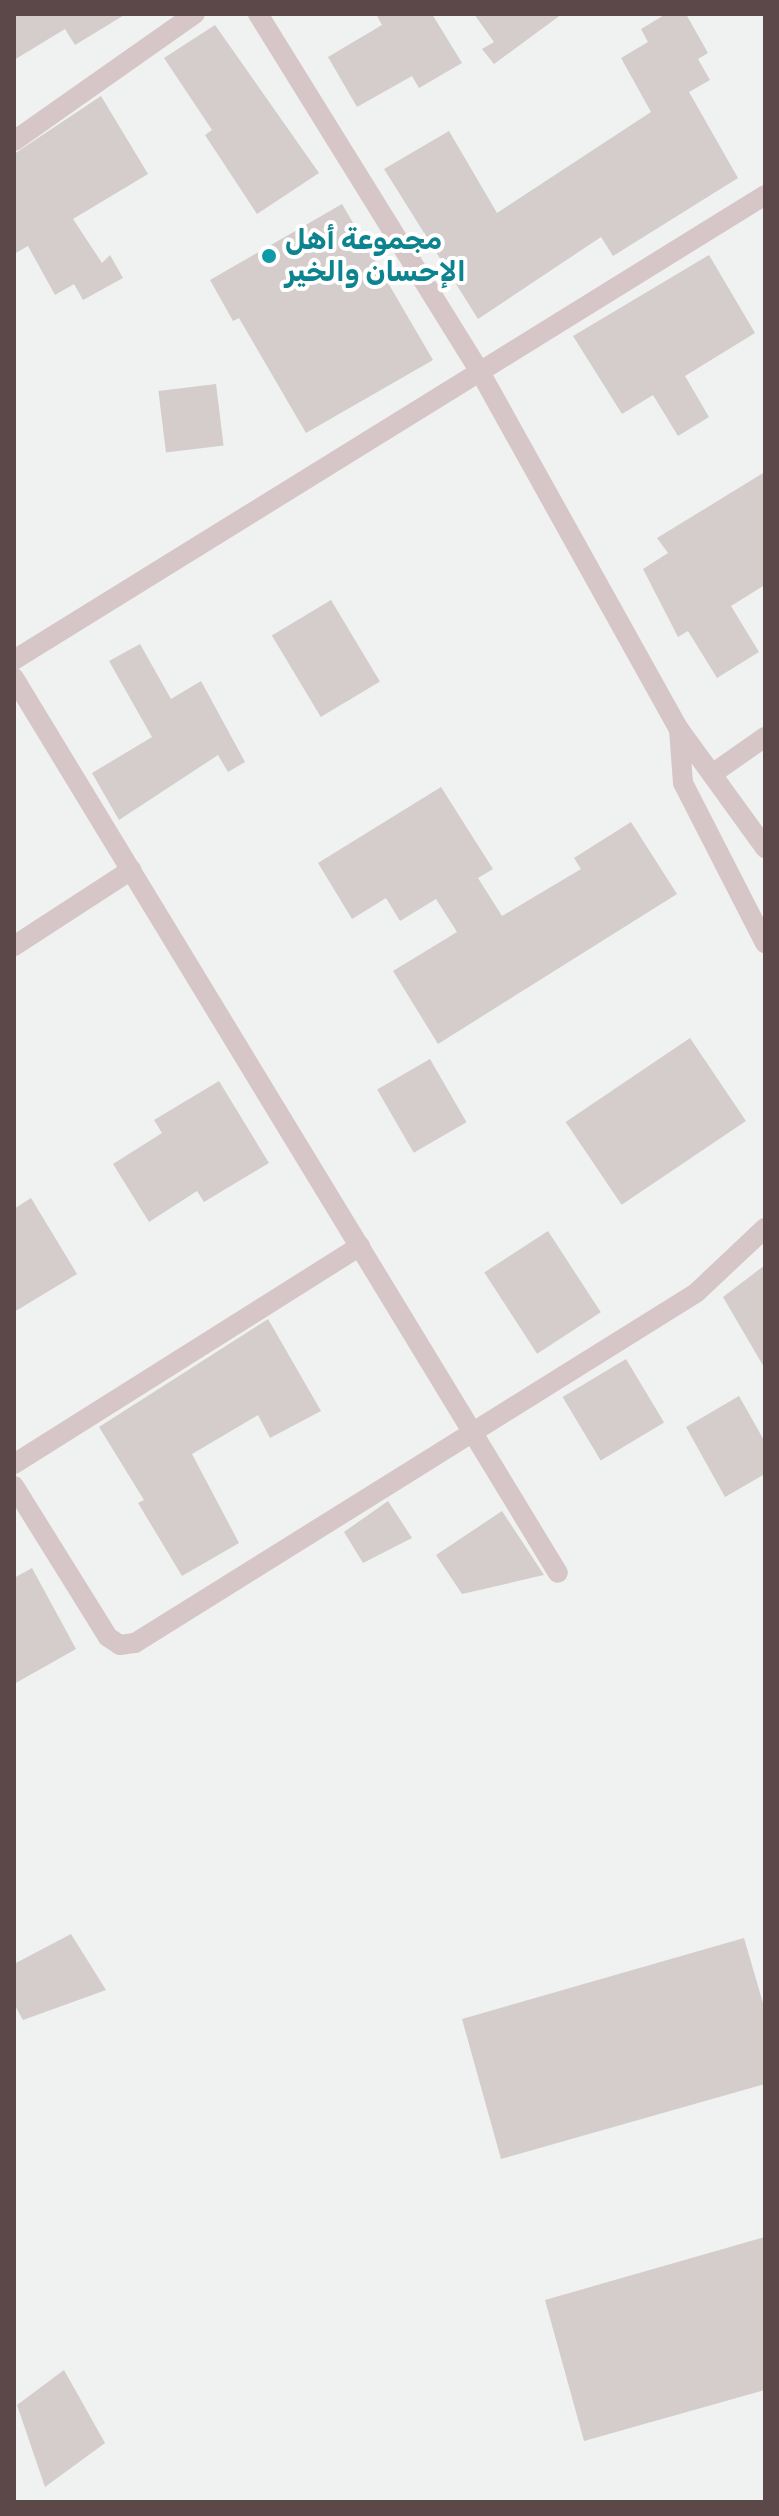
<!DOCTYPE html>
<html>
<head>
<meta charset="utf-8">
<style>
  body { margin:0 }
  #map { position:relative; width:779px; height:2516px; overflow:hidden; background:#eff2f0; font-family:Rubik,Vazirmatn,sans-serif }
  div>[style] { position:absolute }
  .building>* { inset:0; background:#d4cdcc; transform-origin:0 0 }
  .minor>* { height:20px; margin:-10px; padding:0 10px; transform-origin:10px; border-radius:10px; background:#d6c6c7 }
  .dots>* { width:22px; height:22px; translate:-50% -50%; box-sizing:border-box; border:4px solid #fff; border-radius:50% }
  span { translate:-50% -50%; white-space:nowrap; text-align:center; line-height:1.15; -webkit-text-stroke:8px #fff; paint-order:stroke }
  .culture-label { font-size:28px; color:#0d838f; font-weight:700 }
  .left { translate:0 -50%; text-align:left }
  .frame { position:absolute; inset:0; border:16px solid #5c4848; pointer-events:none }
</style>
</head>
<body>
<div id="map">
  <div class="building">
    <i style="clip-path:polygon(14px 14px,126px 14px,75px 45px,65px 29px,14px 60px)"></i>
    <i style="clip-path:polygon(376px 14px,432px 14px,462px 63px,419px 88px,412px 76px,357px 107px,328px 57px,382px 25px)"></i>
    <i style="clip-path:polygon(474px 14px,562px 14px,494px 64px,482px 49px,494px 42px)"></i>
    <i style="clip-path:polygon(666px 14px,686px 14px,708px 53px,698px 59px,710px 80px,689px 92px,738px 178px,613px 256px,601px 237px,478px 319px,384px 169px,449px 131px,497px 213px,651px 112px,621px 58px,648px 42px,641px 29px)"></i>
    <i style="clip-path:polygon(215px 25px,319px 173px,257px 214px,205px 135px,212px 130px,164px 58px)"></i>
    <i style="clip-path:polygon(101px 96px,148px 174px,73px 219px,102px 263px,110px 255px,123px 278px,83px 300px,74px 284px,55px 295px,28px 246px,14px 254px,14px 154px)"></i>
    <i style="clip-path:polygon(342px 204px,433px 360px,306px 433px,239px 318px,233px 321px,210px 280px)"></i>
    <i style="clip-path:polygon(709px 255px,755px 333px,685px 376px,709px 417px,678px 436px,653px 395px,622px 414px,573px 336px)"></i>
    <i style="left:216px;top:384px;width:62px;height:58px;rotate:83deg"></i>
    <i style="clip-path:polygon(765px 472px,765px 585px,731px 606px,759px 652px,717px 678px,688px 631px,678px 637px,643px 569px,668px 553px,657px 538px)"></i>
    <i style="left:331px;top:600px;width:95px;height:69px;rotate:59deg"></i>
    <i style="clip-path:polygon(140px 644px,171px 699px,201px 681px,245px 762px,228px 772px,218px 755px,119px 820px,92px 773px,152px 737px,109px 661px)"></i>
    <i style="clip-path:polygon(441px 787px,493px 869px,478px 878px,502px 916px,581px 869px,574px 858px,631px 822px,677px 894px,438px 1044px,393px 971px,457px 932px,436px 899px,400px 921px,386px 898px,352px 919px,318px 863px)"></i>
    <i style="left:690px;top:1038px;width:100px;height:150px;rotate:56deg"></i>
    <i style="left:430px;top:1059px;width:73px;height:61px;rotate:60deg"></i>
    <i style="clip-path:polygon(219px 1081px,269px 1163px,204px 1202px,197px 1191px,149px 1222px,113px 1164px,162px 1133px,154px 1120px)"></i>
    <i style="clip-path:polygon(31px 1198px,77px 1274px,14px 1312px,14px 1209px)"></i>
    <i style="left:548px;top:1231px;width:97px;height:76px;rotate:57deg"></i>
    <i style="clip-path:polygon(765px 1265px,765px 1369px,723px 1297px)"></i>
    <i style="clip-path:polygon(268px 1319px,321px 1411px,270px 1438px,258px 1415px,192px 1454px,239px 1543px,182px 1576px,138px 1503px,144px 1500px,99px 1427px)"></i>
    <i style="left:626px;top:1359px;width:74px;height:74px;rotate:59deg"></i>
    <i style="clip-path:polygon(739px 1396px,765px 1442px,765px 1474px,725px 1497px,686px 1427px)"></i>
    <i style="clip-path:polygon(388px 1501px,412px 1538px,363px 1563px,344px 1532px)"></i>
    <i style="clip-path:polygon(502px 1511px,544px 1575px,462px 1594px,436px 1555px)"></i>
    <i style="clip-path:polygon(32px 1568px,76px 1649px,14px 1684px,14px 1578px)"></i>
    <i style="clip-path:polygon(71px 1934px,106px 1990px,23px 2020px,14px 2004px,14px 1964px)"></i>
    <i style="clip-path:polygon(744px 1938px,765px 2010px,765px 2084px,501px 2159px,462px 2019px)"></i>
    <i style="clip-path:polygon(765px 2237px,765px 2390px,584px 2441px,545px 2300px)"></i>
    <i style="clip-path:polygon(64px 2370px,105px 2443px,45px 2487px,17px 2405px)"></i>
  </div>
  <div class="minor">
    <i style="left:258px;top:14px;width:421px;rotate:58.2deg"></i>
    <i style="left:480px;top:372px;width:409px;rotate:60.9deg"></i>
    <i style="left:679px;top:729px;width:147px;rotate:54.1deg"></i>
    <i style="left:14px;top:141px;width:221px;rotate:-35.1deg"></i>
    <i style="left:14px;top:660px;width:883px;rotate:-31.76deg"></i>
    <i style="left:14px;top:678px;width:1047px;rotate:58.71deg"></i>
    <i style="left:679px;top:729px;width:54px;rotate:85.8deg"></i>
    <i style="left:683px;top:783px;width:180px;rotate:62.9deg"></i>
    <i style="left:715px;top:772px;width:61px;rotate:-35deg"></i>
    <i style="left:14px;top:946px;width:140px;rotate:-33deg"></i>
    <i style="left:14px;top:1464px;width:409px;rotate:-32.2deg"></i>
    <i style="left:14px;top:1486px;width:178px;rotate:58.1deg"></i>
    <i style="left:108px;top:1637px;width:14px;rotate:34deg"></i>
    <i style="left:120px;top:1645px;width:15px;rotate:-8deg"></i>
    <i style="left:135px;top:1643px;width:661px;rotate:-31.96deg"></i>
    <i style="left:696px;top:1293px;width:95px;rotate:-43.3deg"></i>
  </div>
  <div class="dots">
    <i style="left:269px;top:256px;background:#0f9aa8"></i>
  </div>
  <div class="culture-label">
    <span class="left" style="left:285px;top:256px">مجموعة أهل<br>الإحسان والخير</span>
  </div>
  <div class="frame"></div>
</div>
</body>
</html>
